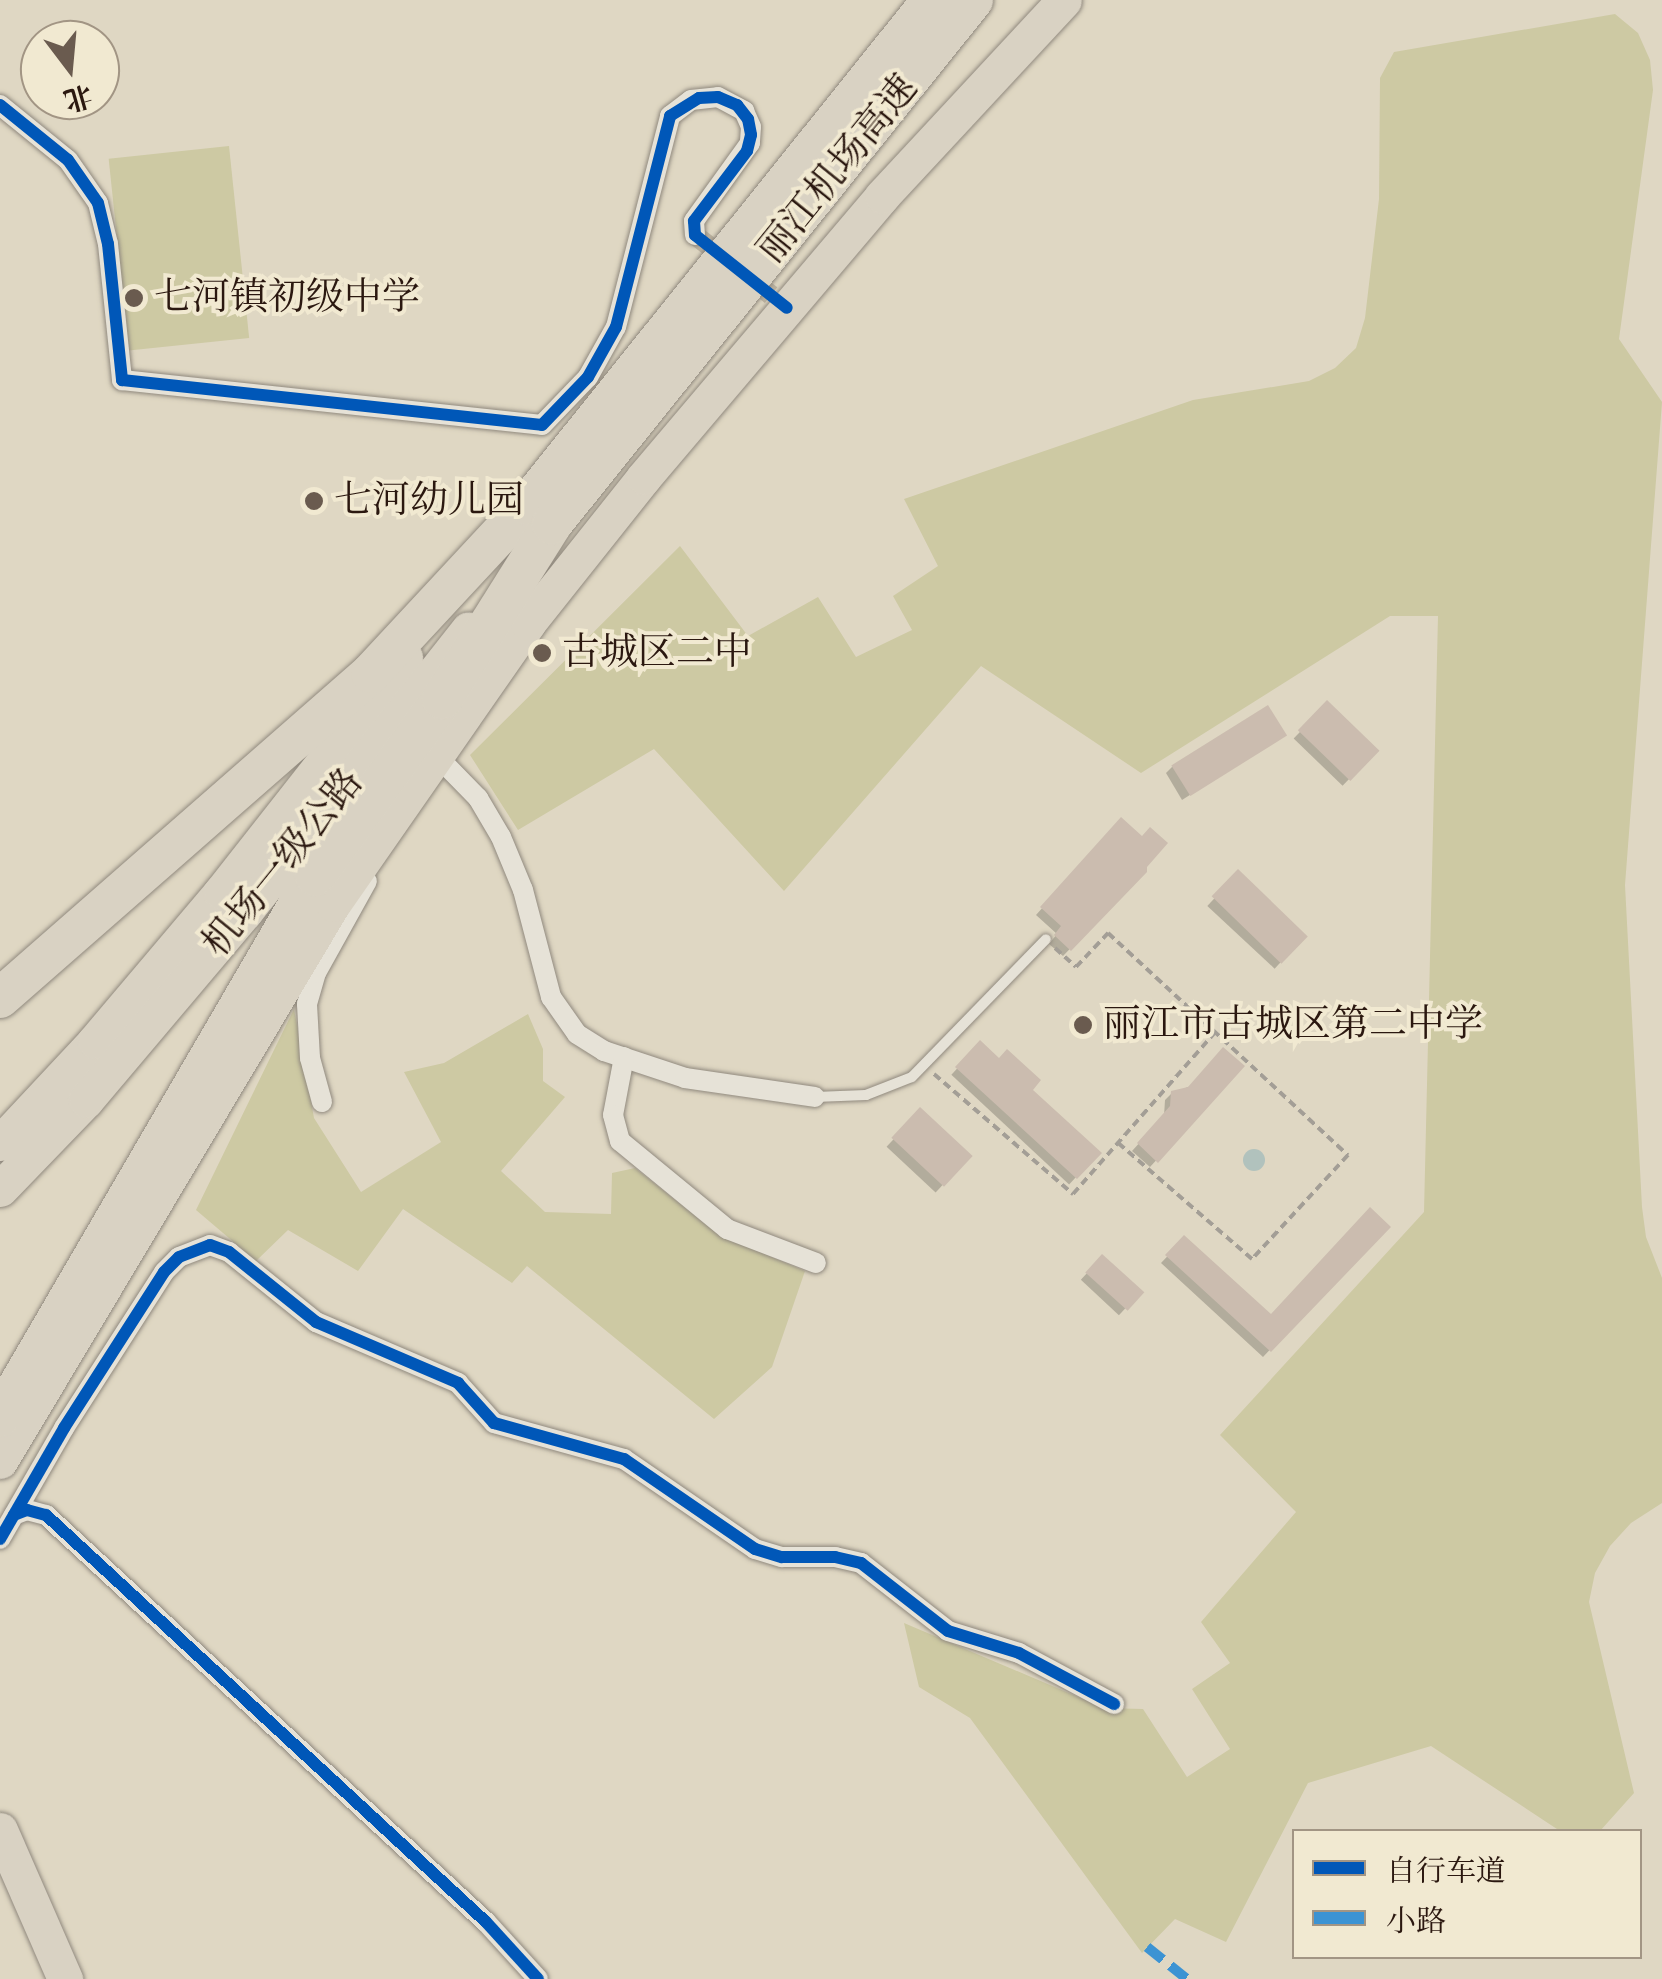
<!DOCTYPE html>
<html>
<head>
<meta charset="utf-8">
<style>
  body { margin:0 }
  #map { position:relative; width:1662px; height:1979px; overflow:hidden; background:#dfd7c3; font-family:"Libre Bodoni","Noto Serif SC",serif }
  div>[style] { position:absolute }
  .green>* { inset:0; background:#cdc9a3; transform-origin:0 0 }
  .water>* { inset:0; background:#b1c2bd }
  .round { border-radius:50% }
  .shadow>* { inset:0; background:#0003; transform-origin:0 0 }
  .building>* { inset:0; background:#cbbcaf; transform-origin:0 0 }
  .minor-tunnel>* { height:20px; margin-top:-10px; transform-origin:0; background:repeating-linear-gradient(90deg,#bbb19f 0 20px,transparent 0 30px) }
  .path>* { height:4px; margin-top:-2px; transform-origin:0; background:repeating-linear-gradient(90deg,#a39e96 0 8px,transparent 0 13px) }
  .roads { filter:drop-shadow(0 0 2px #90897e) drop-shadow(0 0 2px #90897e) }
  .service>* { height:10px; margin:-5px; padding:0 5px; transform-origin:5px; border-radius:5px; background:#e6e2d7 }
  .minor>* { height:20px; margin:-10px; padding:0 10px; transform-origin:10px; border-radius:10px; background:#e6e2d7 }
  .trunk>* { height:35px; margin:-17.5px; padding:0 17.5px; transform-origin:17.5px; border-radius:17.5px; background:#d9d2c3 }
  .motorway>* { height:40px; margin:-20px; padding:0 20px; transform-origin:20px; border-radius:20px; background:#d9d2c3 }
  .quiet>* { height:10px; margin-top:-5px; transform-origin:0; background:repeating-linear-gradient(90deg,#3c93d3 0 20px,transparent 0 30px) }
  .cycleway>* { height:12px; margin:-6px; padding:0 6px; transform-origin:6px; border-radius:6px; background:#0057b8 }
  .dots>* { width:28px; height:28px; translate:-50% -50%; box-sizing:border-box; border:5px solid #f1e9d1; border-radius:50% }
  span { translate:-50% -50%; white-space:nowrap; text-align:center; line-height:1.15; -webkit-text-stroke:8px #f1e9d1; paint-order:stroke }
  .street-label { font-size:38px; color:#2b1810 }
  .poi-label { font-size:38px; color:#2b1810 }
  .left { translate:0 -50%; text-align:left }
  .legend { position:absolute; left:1292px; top:1829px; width:350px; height:130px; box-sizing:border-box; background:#f1e9d1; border:2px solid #a29584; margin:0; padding:12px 18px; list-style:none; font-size:30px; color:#2b1810 }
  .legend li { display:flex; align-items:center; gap:20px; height:50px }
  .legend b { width:50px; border:2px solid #a29584 }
  .north { position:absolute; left:20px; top:20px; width:100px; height:100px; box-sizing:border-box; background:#f1e9d1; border:2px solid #a29584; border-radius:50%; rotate:164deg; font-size:28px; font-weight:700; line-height:40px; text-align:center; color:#2b1810 }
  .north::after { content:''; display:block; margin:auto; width:35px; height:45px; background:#6a5b4f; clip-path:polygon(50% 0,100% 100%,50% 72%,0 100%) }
</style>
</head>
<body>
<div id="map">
  <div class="green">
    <i style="clip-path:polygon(1615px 14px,1638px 33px,1650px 60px,1653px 90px,1619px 339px,1662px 402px,1625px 885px,1642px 1207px,1646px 1237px,1662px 1278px,1662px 1503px,1631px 1523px,1610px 1546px,1595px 1573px,1589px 1602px,1634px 1793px,1600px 1831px,1560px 1831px,1431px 1746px,1308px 1783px,1226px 1942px,1175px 1919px,1142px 1953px,970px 1718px,919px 1687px,904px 1623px,1104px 1708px,1143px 1709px,1187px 1777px,1230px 1749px,1192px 1689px,1230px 1663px,1201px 1622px,1296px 1512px,1220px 1435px,1424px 1212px,1438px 616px,1390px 616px,1141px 773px,981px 666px,784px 891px,654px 749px,518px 830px,470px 755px,680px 546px,748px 636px,818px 597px,856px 657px,912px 630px,893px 596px,938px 566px,904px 499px,1193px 400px,1309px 381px,1335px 368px,1356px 348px,1365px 318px,1379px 199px,1380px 78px,1394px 52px)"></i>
    <i style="left:229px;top:146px;width:193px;height:121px;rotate:84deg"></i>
    <i style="clip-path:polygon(294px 1009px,314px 1118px,361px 1192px,441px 1142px,404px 1072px,444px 1063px,528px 1014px,543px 1049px,543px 1081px,565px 1097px,501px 1171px,545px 1212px,611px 1214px,612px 1173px,635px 1168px,719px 1235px,805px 1271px,772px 1367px,714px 1419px,527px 1266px,512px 1283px,403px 1209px,358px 1271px,288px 1230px,256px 1261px,196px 1210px)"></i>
  </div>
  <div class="water">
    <i class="round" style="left:1243px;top:1149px;width:22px;height:22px"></i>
  </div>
  <div class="shadow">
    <i style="left:1327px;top:704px;width:68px;height:48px;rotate:44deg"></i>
    <i style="clip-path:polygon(1284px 735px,1182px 800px,1166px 773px,1172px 767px)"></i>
    <i style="clip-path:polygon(1121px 820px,1142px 839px,1145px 871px,1063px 956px,1049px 944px,1057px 934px,1036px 915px)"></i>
    <i style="left:1238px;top:873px;width:92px;height:45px;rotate:43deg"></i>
    <i style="left:980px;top:1044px;width:161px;height:42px;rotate:43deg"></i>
    <i style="clip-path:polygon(1242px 1067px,1150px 1167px,1132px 1151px,1164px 1116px,1165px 1100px,1172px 1093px)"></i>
    <i style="left:920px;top:1111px;width:67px;height:49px;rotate:43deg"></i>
    <i style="clip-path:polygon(1387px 1227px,1263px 1357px,1161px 1263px,1184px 1239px,1271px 1318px)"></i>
    <i style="left:1102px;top:1257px;width:52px;height:31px;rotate:43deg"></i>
  </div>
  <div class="building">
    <i style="left:1327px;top:700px;width:73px;height:42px;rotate:44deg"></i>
    <i style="left:1268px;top:705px;width:36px;height:114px;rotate:58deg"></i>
    <i style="clip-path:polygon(1121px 817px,1142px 836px,1150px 827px,1168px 843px,1147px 867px,1147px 872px,1071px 951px,1054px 935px,1061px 926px,1040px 907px)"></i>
    <i style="left:1238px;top:869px;width:97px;height:38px;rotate:44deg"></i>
    <i style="clip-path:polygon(980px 1040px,999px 1058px,1007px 1049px,1041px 1080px,1033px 1090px,1102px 1153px,1077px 1179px,955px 1067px)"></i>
    <i style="clip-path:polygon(1223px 1047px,1245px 1066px,1158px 1163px,1137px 1143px,1170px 1106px,1171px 1091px,1188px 1087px)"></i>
    <i style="left:920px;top:1107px;width:72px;height:42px;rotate:43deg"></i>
    <i style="clip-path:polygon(1370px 1207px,1391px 1227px,1271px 1352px,1165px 1255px,1184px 1235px,1271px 1314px)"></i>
    <i style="left:1102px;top:1254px;width:57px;height:25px;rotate:42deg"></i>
  </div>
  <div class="minor-tunnel">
    <i style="left:695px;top:235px;width:97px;rotate:38.3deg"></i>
  </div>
  <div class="path">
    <i style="left:1055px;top:948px;width:28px;rotate:42deg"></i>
    <i style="left:1076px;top:967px;width:47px;rotate:-46.7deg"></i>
    <i style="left:1108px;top:933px;width:327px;rotate:42.8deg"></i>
    <i style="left:1348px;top:1155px;width:142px;rotate:132.7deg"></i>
    <i style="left:1252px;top:1259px;width:177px;rotate:-139.1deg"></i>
    <i style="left:934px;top:1074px;width:184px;rotate:40.8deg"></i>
    <i style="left:1073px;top:1194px;width:217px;rotate:-48.7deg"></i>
  </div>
  <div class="roads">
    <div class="service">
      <i style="left:815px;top:1097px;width:51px;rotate:-2.2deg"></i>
      <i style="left:866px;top:1095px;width:49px;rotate:-21.4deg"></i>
      <i style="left:912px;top:1077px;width:192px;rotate:-45.8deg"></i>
    </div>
    <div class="minor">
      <i style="left:0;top:105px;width:87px;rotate:39deg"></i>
      <i style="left:68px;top:160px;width:52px;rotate:55.1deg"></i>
      <i style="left:98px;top:203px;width:42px;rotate:76.3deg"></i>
      <i style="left:108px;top:244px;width:137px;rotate:84.1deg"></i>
      <i style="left:122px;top:380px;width:422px;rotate:6.1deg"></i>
      <i style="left:542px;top:425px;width:66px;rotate:-46.2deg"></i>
      <i style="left:588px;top:377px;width:57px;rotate:-60.8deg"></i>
      <i style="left:616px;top:327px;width:218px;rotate:-75.6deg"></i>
      <i style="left:670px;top:116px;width:26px;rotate:-37deg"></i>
      <i style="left:691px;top:100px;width:27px;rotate:-6deg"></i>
      <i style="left:718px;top:97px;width:30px;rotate:28deg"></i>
      <i style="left:744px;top:111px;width:17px;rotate:66deg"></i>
      <i style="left:751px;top:127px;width:16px;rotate:94deg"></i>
      <i style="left:750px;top:143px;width:96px;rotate:125.7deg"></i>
      <i style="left:694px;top:221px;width:14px;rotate:86deg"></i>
      <i style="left:435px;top:754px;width:62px;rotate:45.7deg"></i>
      <i style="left:478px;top:798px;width:45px;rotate:59.5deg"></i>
      <i style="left:501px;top:837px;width:57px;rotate:67.5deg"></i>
      <i style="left:523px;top:890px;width:111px;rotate:75.3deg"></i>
      <i style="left:551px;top:997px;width:45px;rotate:54.9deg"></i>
      <i style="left:577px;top:1034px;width:32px;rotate:32deg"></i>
      <i style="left:604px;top:1051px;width:85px;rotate:18.4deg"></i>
      <i style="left:685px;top:1078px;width:131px;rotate:8.3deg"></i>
      <i style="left:624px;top:1057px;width:59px;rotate:100.7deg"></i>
      <i style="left:613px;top:1115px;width:27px;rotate:75deg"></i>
      <i style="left:620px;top:1141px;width:139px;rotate:39.4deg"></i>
      <i style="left:727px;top:1229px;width:95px;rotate:20.9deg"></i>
      <i style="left:322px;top:1102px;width:46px;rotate:-105.3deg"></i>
      <i style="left:310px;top:1058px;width:54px;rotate:-93.2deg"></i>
      <i style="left:307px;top:1004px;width:32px;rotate:-74deg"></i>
      <i style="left:316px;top:973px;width:105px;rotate:-61deg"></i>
      <i style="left:14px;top:1515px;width:14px;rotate:-21deg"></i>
      <i style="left:27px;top:1510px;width:20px;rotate:15deg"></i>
      <i style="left:46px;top:1515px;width:599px;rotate:42.77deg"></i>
      <i style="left:486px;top:1922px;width:77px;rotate:47.6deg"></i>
      <i style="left:0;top:1539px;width:128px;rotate:-60deg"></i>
      <i style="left:64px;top:1428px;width:185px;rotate:-57.3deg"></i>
      <i style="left:164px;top:1272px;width:21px;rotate:-45deg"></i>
      <i style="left:179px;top:1257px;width:33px;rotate:-21deg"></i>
      <i style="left:210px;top:1245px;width:20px;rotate:20deg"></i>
      <i style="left:229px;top:1252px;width:112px;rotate:38.8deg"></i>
      <i style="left:316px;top:1322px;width:155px;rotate:23.2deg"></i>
      <i style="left:458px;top:1383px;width:54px;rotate:48deg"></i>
      <i style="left:494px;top:1423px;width:135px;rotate:15.5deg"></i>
      <i style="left:624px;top:1459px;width:159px;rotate:34.5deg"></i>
      <i style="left:755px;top:1549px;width:28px;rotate:17deg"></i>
      <i style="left:782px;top:1557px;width:53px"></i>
      <i style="left:835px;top:1557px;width:27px;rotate:13deg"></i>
      <i style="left:861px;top:1563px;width:110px;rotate:38deg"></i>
      <i style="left:948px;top:1631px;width:74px;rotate:17.2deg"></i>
      <i style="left:1019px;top:1653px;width:108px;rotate:28.2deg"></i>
    </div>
    <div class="trunk">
      <i style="left:0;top:1143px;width:139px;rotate:-47deg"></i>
      <i style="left:95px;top:1041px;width:195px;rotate:-49.8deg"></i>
      <i style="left:221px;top:892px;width:298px;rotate:-51.8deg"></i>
      <i style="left:0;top:1189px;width:124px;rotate:-46deg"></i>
      <i style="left:86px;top:1100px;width:246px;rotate:-49.8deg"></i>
      <i style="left:245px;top:912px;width:360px;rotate:-51.7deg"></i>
      <i style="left:0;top:1461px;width:649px;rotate:-59.13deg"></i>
      <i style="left:333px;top:904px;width:342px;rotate:-55.2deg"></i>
      <i style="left:528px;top:623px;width:186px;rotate:-51.5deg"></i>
      <i style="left:644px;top:477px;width:368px;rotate:-49.7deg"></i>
      <i style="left:882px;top:196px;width:267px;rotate:-47.1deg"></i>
      <i style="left:0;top:1830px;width:163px;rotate:66.4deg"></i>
    </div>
    <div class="motorway">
      <i style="left:0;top:998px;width:493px;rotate:-41.2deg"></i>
      <i style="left:371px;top:673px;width:229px;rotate:-47.1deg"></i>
      <i style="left:527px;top:505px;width:647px;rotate:-51.27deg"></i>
      <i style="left:0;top:1417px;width:626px;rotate:-59.79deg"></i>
      <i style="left:315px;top:876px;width:218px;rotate:-54.3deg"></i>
      <i style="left:442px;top:699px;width:207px;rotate:-57.8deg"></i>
      <i style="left:552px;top:524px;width:672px;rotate:-51.22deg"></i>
    </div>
  </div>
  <div class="quiet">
    <i style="left:1147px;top:1947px;width:51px;rotate:38.7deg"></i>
  </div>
  <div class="cycleway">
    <i style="left:0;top:105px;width:87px;rotate:39deg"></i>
    <i style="left:68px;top:160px;width:52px;rotate:55.1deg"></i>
    <i style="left:98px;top:203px;width:42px;rotate:76.3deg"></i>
    <i style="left:108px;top:244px;width:137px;rotate:84.1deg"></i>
    <i style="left:122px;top:380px;width:422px;rotate:6.1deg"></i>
    <i style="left:542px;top:425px;width:66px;rotate:-46.2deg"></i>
    <i style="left:588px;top:377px;width:57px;rotate:-60.8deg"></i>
    <i style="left:616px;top:327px;width:218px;rotate:-75.6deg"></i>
    <i style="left:670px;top:116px;width:34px;rotate:-32deg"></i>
    <i style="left:699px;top:98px;width:19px;rotate:-3deg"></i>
    <i style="left:718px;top:97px;width:21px;rotate:23deg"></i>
    <i style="left:737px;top:105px;width:18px;rotate:52deg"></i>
    <i style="left:748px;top:119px;width:16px;rotate:79deg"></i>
    <i style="left:751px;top:135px;width:16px;rotate:104deg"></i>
    <i style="left:747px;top:151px;width:88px;rotate:127.1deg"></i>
    <i style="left:694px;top:221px;width:14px;rotate:86deg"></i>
    <i style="left:695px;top:235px;width:117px;rotate:38.4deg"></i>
    <i style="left:14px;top:1515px;width:14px;rotate:-21deg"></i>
    <i style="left:27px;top:1510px;width:20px;rotate:15deg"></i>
    <i style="left:46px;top:1515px;width:599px;rotate:42.77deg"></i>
    <i style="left:486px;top:1922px;width:77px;rotate:47.6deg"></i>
    <i style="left:0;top:1539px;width:128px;rotate:-60deg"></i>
    <i style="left:64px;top:1428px;width:185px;rotate:-57.3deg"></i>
    <i style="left:164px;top:1272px;width:21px;rotate:-45deg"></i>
    <i style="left:179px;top:1257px;width:33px;rotate:-21deg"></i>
    <i style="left:210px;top:1245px;width:20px;rotate:20deg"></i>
    <i style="left:229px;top:1252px;width:112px;rotate:38.8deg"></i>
    <i style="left:316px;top:1322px;width:155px;rotate:23.2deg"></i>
    <i style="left:458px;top:1383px;width:54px;rotate:48deg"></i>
    <i style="left:494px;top:1423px;width:135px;rotate:15.5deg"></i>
    <i style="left:624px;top:1459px;width:159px;rotate:34.5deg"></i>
    <i style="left:755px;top:1549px;width:28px;rotate:17deg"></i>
    <i style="left:782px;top:1557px;width:53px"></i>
    <i style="left:835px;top:1557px;width:27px;rotate:13deg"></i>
    <i style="left:861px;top:1563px;width:110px;rotate:38deg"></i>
    <i style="left:948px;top:1631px;width:74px;rotate:17.2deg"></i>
    <i style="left:1019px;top:1653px;width:108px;rotate:28.2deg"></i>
  </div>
  <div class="dots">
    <i style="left:134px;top:298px;background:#6a5b4f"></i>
    <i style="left:314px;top:501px;background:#6a5b4f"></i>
    <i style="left:542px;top:653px;background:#6a5b4f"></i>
    <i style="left:1083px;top:1025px;background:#6a5b4f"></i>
  </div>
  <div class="street-label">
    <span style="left:838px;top:169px;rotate:-51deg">丽江机场高速</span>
    <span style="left:283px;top:863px;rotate:-51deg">机场一级公路</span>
  </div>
  <div class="poi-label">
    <span class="left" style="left:154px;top:298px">七河镇初级中学</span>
    <span class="left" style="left:334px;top:501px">七河幼儿园</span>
    <span class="left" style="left:562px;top:653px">古城区二中</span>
    <span class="left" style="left:1103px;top:1025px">丽江市古城区第二中学</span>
  </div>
  <ul class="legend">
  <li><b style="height:12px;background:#0057b8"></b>自行车道</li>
  <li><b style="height:12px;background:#3c93d3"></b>小路</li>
  </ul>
  <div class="north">北</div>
</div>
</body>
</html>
